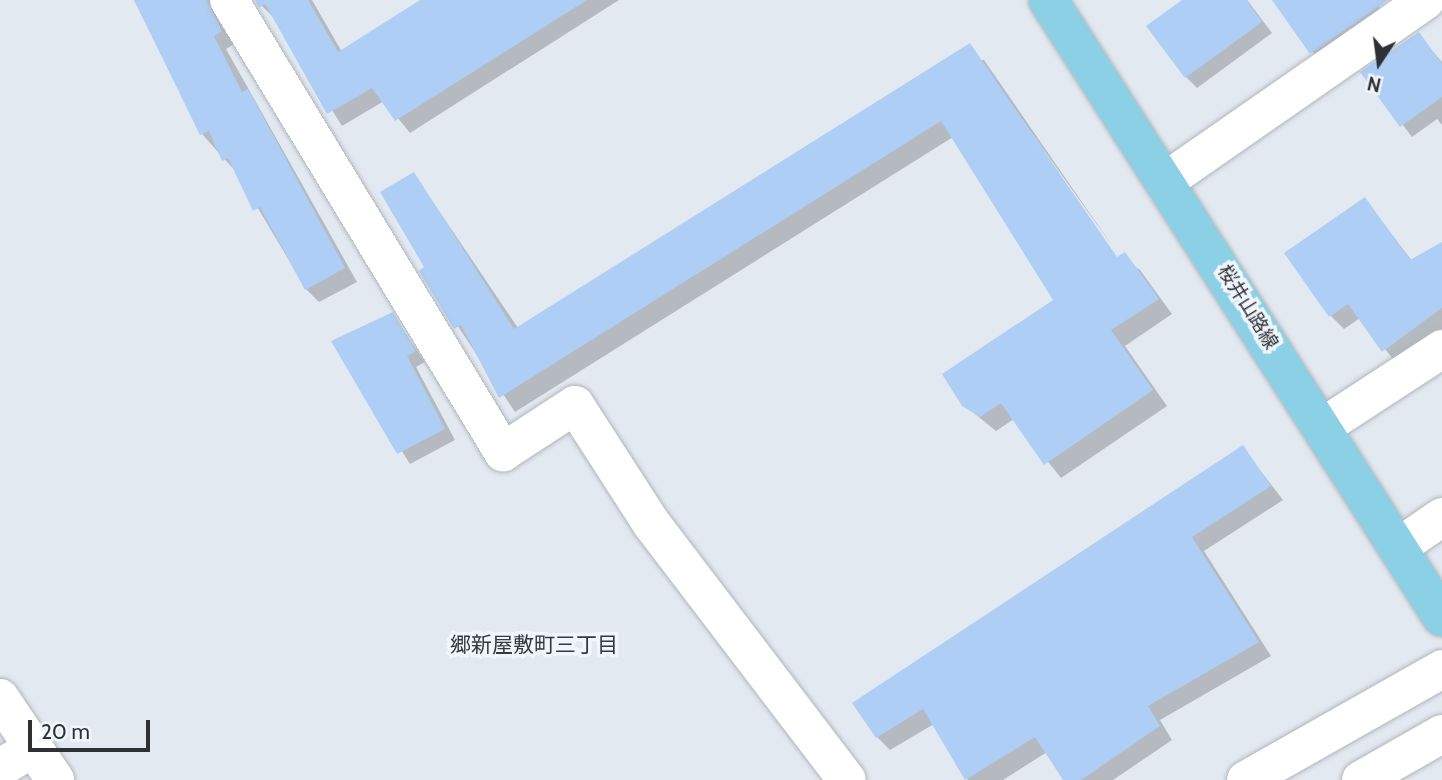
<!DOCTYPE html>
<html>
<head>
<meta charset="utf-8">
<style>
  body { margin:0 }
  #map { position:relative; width:1442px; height:780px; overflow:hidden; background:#e3e9f1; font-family:Cabin,"Noto Sans JP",sans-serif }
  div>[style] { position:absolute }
  .shadow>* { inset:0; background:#0003 }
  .building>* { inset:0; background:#aecef5 }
  .roads { filter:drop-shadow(0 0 2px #b0b6bd) drop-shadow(0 0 2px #b0b6bd) }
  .minor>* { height:38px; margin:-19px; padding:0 19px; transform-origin:19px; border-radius:19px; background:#fff }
  .major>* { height:38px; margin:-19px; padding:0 19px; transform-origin:19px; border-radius:19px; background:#8bd0e5 }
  span { translate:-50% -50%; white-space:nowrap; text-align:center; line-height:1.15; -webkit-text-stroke:7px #f0f6fe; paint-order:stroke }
  .street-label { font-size:19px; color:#2e3033 }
  .neighbourhood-label { font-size:21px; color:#35393f }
  .north { position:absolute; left:1344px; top:28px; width:70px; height:70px; -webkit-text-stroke:5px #f0f6fe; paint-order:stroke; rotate:193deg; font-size:19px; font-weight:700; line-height:28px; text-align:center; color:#2e3033 }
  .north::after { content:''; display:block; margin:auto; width:24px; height:32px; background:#2e3033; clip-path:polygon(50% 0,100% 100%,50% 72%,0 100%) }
  .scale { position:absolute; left:28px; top:720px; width:122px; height:32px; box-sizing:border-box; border:4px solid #2e3033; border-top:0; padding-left:9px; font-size:21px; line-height:24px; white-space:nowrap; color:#2e3033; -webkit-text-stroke:5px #f0f6fe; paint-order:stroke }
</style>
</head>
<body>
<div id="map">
  <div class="shadow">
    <i style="clip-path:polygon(134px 0,227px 0,234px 44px,226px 49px,357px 282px,319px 302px,306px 289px,237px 173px,202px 134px)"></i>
    <i style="clip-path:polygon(256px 0,312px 0,342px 52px,421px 0,619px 0,410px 133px,384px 101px,342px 126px,275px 19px)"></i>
    <i style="clip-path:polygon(1185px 0,1247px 0,1272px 33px,1197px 88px,1186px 77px)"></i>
    <i style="clip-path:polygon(1274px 0,1374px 0,1387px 19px,1322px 64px)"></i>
    <i style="clip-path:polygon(1418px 34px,1442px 62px,1442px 125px,1437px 119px,1412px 137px,1363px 73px)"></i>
    <i style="clip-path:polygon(evenodd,970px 46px,1120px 257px,1140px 270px,1172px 314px,1125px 346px,1167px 406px,1061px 478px,1014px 419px,996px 431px,964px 405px,1055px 301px,953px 137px,515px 412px,421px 271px,427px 268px,414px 174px,518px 328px,970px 46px,980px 60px,984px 60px,1124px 263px,1121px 265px,980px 60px)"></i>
    <i style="clip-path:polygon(1365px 199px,1412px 261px,1442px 244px,1442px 329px,1397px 364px,1360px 318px,1344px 329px,1331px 316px)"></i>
    <i style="clip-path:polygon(392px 314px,425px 362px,416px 367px,455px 440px,410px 464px,333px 342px)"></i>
    <i style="clip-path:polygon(1243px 448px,1283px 500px,1204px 551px,1271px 656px,1160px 720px,1172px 740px,1113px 780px,1065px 780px,1047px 752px,1003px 780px,968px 780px,934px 724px,890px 750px,877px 737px)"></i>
  </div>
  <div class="building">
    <i style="clip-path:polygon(134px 0,207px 0,222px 31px,214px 36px,242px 92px,248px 89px,345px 268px,305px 290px,260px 207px,253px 211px,228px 158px,222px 161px,209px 131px,200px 135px)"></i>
    <i style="clip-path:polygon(255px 0,308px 0,338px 52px,420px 0,587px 0,395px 121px,372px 88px,327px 114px,265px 4px,259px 8px)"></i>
    <i style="clip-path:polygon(1182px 0,1246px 0,1262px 22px,1185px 78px,1146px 26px)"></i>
    <i style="clip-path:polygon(1272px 0,1388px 0,1310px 54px)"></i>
    <i style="clip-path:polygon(1419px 32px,1442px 64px,1442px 97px,1400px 127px,1360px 72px)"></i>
    <i style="clip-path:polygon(970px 43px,1117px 257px,1125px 252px,1159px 299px,1111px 330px,1153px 390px,1044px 465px,1001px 403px,980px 417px,962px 406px,942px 374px,1053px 300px,941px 121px,499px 398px,461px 325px,454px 329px,419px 271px,424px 267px,380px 192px,414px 172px,514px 329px)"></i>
    <i style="clip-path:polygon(1365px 197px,1410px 260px,1442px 242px,1442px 308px,1382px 352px,1348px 304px,1329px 317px,1284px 253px)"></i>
    <i style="clip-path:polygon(393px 312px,416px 351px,407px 356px,445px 429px,397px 454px,331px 341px)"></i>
    <i style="clip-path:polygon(1243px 445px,1271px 486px,1192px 537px,1259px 642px,1148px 706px,1160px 726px,1081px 780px,1063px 780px,1035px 737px,965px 780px,923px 709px,876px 738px,852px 703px)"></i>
  </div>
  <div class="roads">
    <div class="minor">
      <i style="left:229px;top:0;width:529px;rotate:58.78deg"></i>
      <i style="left:503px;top:452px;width:86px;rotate:-33.1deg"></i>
      <i style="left:575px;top:405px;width:140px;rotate:57.2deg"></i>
      <i style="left:651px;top:523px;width:323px;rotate:52.7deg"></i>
      <i style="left:1167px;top:180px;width:315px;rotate:-34.8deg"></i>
      <i style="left:1324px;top:426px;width:141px;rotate:-33.1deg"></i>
      <i style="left:1400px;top:546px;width:51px;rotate:-34.6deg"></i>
      <i style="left:0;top:698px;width:99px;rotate:56.1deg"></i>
      <i style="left:0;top:768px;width:39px;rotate:-31deg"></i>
      <i style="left:1246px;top:780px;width:225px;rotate:-29.5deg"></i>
      <i style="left:1361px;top:780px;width:93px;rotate:-29.6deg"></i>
    </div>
    <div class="major">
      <i style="left:1048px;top:0;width:732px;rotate:57.44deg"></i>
    </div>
  </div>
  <div class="street-label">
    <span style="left:1248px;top:307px;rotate:58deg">桜井山路線</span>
  </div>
  <div class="neighbourhood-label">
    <span style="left:534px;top:645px">郷新屋敷町三丁目</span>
  </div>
  <div class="north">N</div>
  <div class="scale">20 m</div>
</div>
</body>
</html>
